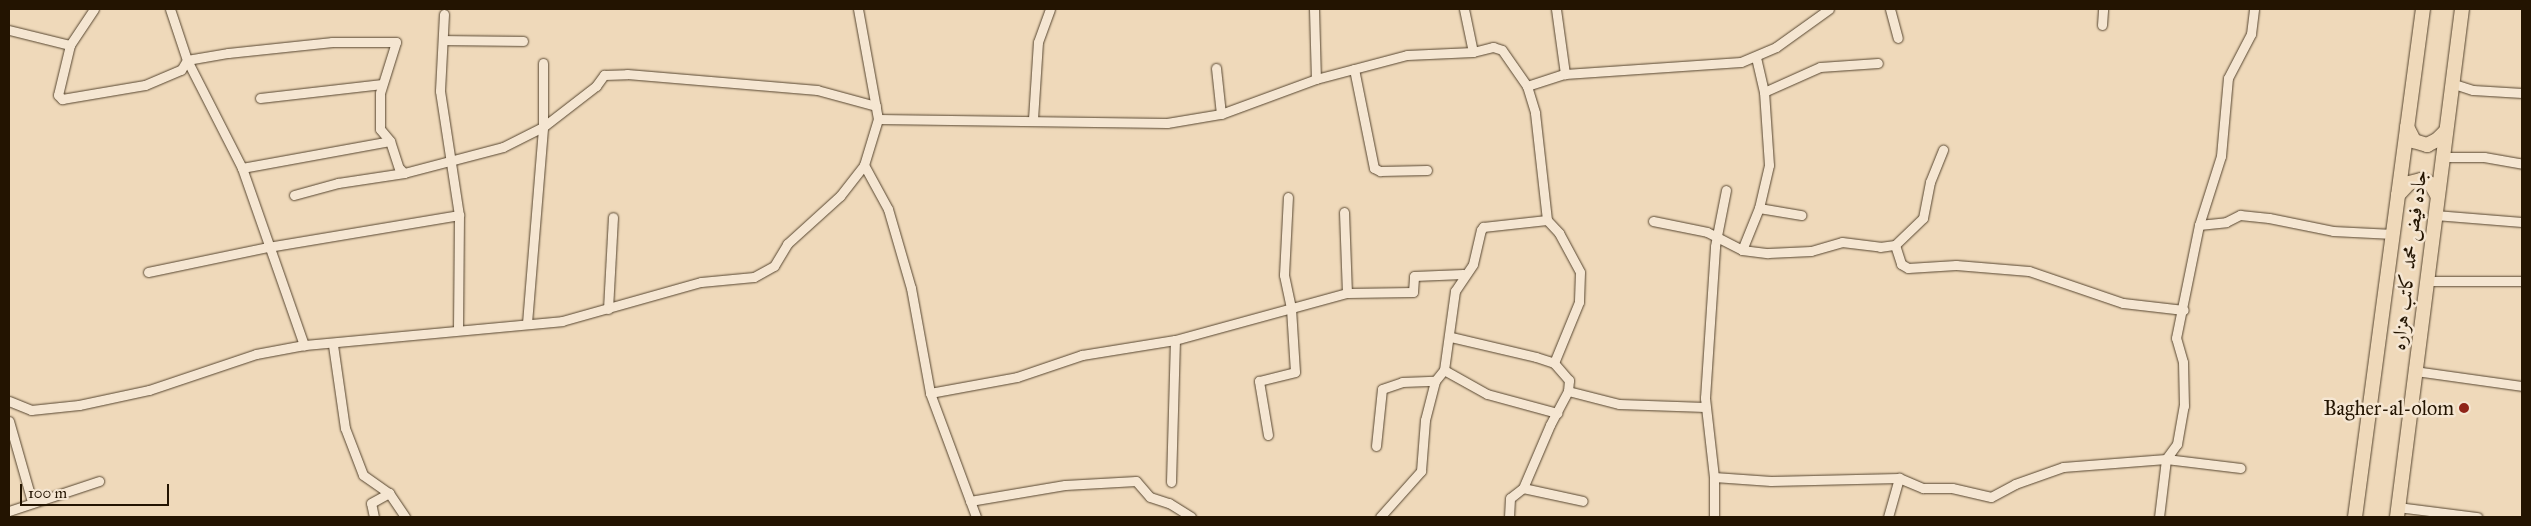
<!DOCTYPE html>
<html>
<head>
<meta charset="utf-8">
<style>
  body { margin:0 }
  #map { position:relative; width:2531px; height:526px; overflow:hidden; background:#efd9ba; font-family:"IM FELL Great Primer",Amiri,serif }
  div>[style] { position:absolute }
  .roads { filter:drop-shadow(0 0 1px #56452f) drop-shadow(0 0 1px #56452f) }
  .street>* { height:9px; margin:-4.5px; padding:0 4.5px; transform-origin:4.5px; border-radius:4.5px; background:#f5e6d2 }
  .primary>* { height:14px; margin:-7px; padding:0 7px; transform-origin:7px; border-radius:7px; background:#efd9ba }
  .dots>* { width:14px; height:14px; translate:-50% -50%; box-sizing:border-box; border:2px solid #f5e6d2; border-radius:50% }
  span { translate:-50% -50%; white-space:nowrap; text-align:center; line-height:1.15; -webkit-text-stroke:5px #f5e6d2; paint-order:stroke }
  .street-label { font-size:20px; color:#231401 }
  .poi-label { font-size:20px; color:#231401 }
  .right { translate:-100% -50%; text-align:right }
  .frame { position:absolute; inset:0; border:10px solid #231401; pointer-events:none }
  .scale { position:absolute; left:20px; top:484px; width:149px; height:22px; box-sizing:border-box; border:2px solid #231401; border-top:0; padding-left:6px; font-size:15px; line-height:18px; white-space:nowrap; color:#231401; -webkit-text-stroke:4px #f5e6d2; paint-order:stroke }
</style>
</head>
<body>
<div id="map">
  <div class="roads">
    <div class="street">
      <i style="left:94px;top:9px;width:43px;rotate:123.7deg"></i>
      <i style="left:70px;top:45px;width:51px;rotate:103.5deg"></i>
      <i style="left:58px;top:95px;width:6px;rotate:45deg"></i>
      <i style="left:62px;top:99px;width:84px;rotate:-9.6deg"></i>
      <i style="left:145px;top:85px;width:39px;rotate:-23deg"></i>
      <i style="left:181px;top:70px;width:12px;rotate:-59deg"></i>
      <i style="left:187px;top:60px;width:42px;rotate:-9.7deg"></i>
      <i style="left:228px;top:53px;width:105px;rotate:-6deg"></i>
      <i style="left:332px;top:42px;width:64px"></i>
      <i style="left:396px;top:42px;width:53px;rotate:107.4deg"></i>
      <i style="left:380px;top:93px;width:36px;rotate:90deg"></i>
      <i style="left:380px;top:129px;width:16px;rotate:50deg"></i>
      <i style="left:390px;top:141px;width:28px;rotate:72deg"></i>
      <i style="left:399px;top:168px;width:7px;rotate:45deg"></i>
      <i style="left:404px;top:173px;width:102px;rotate:-14.7deg"></i>
      <i style="left:503px;top:147px;width:45px;rotate:-26.6deg"></i>
      <i style="left:543px;top:127px;width:67px;rotate:-37.7deg"></i>
      <i style="left:596px;top:86px;width:14px;rotate:-54deg"></i>
      <i style="left:604px;top:75px;width:23px;rotate:-2deg"></i>
      <i style="left:627px;top:74px;width:191px;rotate:4.8deg"></i>
      <i style="left:817px;top:90px;width:61px;rotate:15.2deg"></i>
      <i style="left:170px;top:9px;width:54px;rotate:71.6deg"></i>
      <i style="left:187px;top:60px;width:121px;rotate:63deg"></i>
      <i style="left:242px;top:168px;width:188px;rotate:70.7deg"></i>
      <i style="left:1314px;top:9px;width:70px;rotate:88.4deg"></i>
      <i style="left:1464px;top:9px;width:44px;rotate:78.2deg"></i>
      <i style="left:1556px;top:9px;width:66px;rotate:82.1deg"></i>
      <i style="left:1890px;top:9px;width:30px;rotate:75deg"></i>
      <i style="left:444px;top:14px;width:77px;rotate:93deg"></i>
      <i style="left:440px;top:91px;width:125px;rotate:81.3deg"></i>
      <i style="left:459px;top:215px;width:113px;rotate:90.5deg"></i>
      <i style="left:2102px;top:25px;width:16px;rotate:-86deg"></i>
      <i style="left:9px;top:30px;width:63px;rotate:13.8deg"></i>
      <i style="left:443px;top:40px;width:80px;rotate:0.7deg"></i>
      <i style="left:1216px;top:68px;width:46px;rotate:83.8deg"></i>
      <i style="left:1354px;top:69px;width:101px;rotate:78.6deg"></i>
      <i style="left:1374px;top:168px;width:7px;rotate:27deg"></i>
      <i style="left:1380px;top:171px;width:47px;rotate:-1.2deg"></i>
      <i style="left:2451px;top:83px;width:23px;rotate:18deg"></i>
      <i style="left:2473px;top:90px;width:49px;rotate:3.5deg"></i>
      <i style="left:1527px;top:86px;width:40px;rotate:-18deg"></i>
      <i style="left:1565px;top:74px;width:176px;rotate:-3.9deg"></i>
      <i style="left:1741px;top:62px;width:38px;rotate:-23deg"></i>
      <i style="left:1776px;top:47px;width:65px;rotate:-35.6deg"></i>
      <i style="left:1764px;top:92px;width:61px;rotate:-24.1deg"></i>
      <i style="left:1820px;top:67px;width:58px;rotate:-3.9deg"></i>
      <i style="left:260px;top:98px;width:123px;rotate:-6.5deg"></i>
      <i style="left:878px;top:119px;width:289px;rotate:0.8deg"></i>
      <i style="left:1167px;top:123px;width:55px;rotate:-9.5deg"></i>
      <i style="left:1221px;top:114px;width:101px;rotate:-20.2deg"></i>
      <i style="left:1316px;top:79px;width:94px;rotate:-14.8deg"></i>
      <i style="left:1407px;top:55px;width:66px;rotate:-2.6deg"></i>
      <i style="left:1473px;top:52px;width:21px;rotate:-14deg"></i>
      <i style="left:1493px;top:47px;width:9px;rotate:18deg"></i>
      <i style="left:1502px;top:50px;width:44px;rotate:55.2deg"></i>
      <i style="left:1527px;top:86px;width:28px;rotate:73deg"></i>
      <i style="left:1535px;top:113px;width:108px;rotate:83.6deg"></i>
      <i style="left:1547px;top:220px;width:18px;rotate:47deg"></i>
      <i style="left:1559px;top:233px;width:44px;rotate:61.7deg"></i>
      <i style="left:1580px;top:272px;width:30px;rotate:92deg"></i>
      <i style="left:1579px;top:302px;width:66px;rotate:112.3deg"></i>
      <i style="left:1033px;top:119px;width:77px;rotate:-86.3deg"></i>
      <i style="left:1038px;top:42px;width:35px;rotate:-70deg"></i>
      <i style="left:2442px;top:157px;width:42px"></i>
      <i style="left:2484px;top:157px;width:39px;rotate:10deg"></i>
      <i style="left:864px;top:165px;width:50px;rotate:61.4deg"></i>
      <i style="left:888px;top:209px;width:82px;rotate:73.8deg"></i>
      <i style="left:911px;top:288px;width:107px;rotate:79.7deg"></i>
      <i style="left:930px;top:393px;width:132px;rotate:69.6deg"></i>
      <i style="left:242px;top:168px;width:150px;rotate:-10.3deg"></i>
      <i style="left:294px;top:195px;width:46px;rotate:-15.3deg"></i>
      <i style="left:338px;top:183px;width:67px;rotate:-8.6deg"></i>
      <i style="left:1759px;top:208px;width:43px;rotate:9.5deg"></i>
      <i style="left:1344px;top:212px;width:81px;rotate:87.9deg"></i>
      <i style="left:2435px;top:215px;width:87px;rotate:4.6deg"></i>
      <i style="left:1653px;top:221px;width:55px;rotate:11.5deg"></i>
      <i style="left:1707px;top:232px;width:39px;rotate:27deg"></i>
      <i style="left:1742px;top:250px;width:26px;rotate:7deg"></i>
      <i style="left:1768px;top:253px;width:43px;rotate:-2.7deg"></i>
      <i style="left:1811px;top:251px;width:32px;rotate:-16deg"></i>
      <i style="left:1842px;top:242px;width:38px;rotate:7deg"></i>
      <i style="left:1880px;top:247px;width:15px;rotate:-8deg"></i>
      <i style="left:1895px;top:245px;width:39px;rotate:-44deg"></i>
      <i style="left:1923px;top:218px;width:37px;rotate:-79deg"></i>
      <i style="left:1930px;top:182px;width:35px;rotate:-68deg"></i>
      <i style="left:2199px;top:225px;width:27px;rotate:-6deg"></i>
      <i style="left:2226px;top:222px;width:16px;rotate:-27deg"></i>
      <i style="left:2240px;top:215px;width:29px;rotate:6deg"></i>
      <i style="left:2269px;top:218px;width:65px;rotate:11.5deg"></i>
      <i style="left:2333px;top:231px;width:60px;rotate:2.9deg"></i>
      <i style="left:1895px;top:245px;width:20px;rotate:72deg"></i>
      <i style="left:1901px;top:264px;width:8px;rotate:30deg"></i>
      <i style="left:1908px;top:268px;width:48px;rotate:-3.6deg"></i>
      <i style="left:1956px;top:265px;width:73px;rotate:4.7deg"></i>
      <i style="left:2029px;top:271px;width:99px;rotate:18.8deg"></i>
      <i style="left:2123px;top:303px;width:61px;rotate:6.5deg"></i>
      <i style="left:1742px;top:250px;width:45px;rotate:-68deg"></i>
      <i style="left:1759px;top:208px;width:44px;rotate:-76.9deg"></i>
      <i style="left:1769px;top:165px;width:73px;rotate:-93.9deg"></i>
      <i style="left:1764px;top:92px;width:36px;rotate:-103deg"></i>
      <i style="left:148px;top:272px;width:123px;rotate:-11.8deg"></i>
      <i style="left:268px;top:247px;width:194px;rotate:-9.5deg"></i>
      <i style="left:2426px;top:281px;width:96px"></i>
      <i style="left:608px;top:309px;width:92px;rotate:-86.9deg"></i>
      <i style="left:527px;top:323px;width:197px;rotate:-85.3deg"></i>
      <i style="left:543px;top:127px;width:64px;rotate:-90deg"></i>
      <i style="left:1451px;top:337px;width:87px;rotate:13.2deg"></i>
      <i style="left:1536px;top:357px;width:19px;rotate:18deg"></i>
      <i style="left:1554px;top:363px;width:23px;rotate:49deg"></i>
      <i style="left:1569px;top:380px;width:11px;rotate:95deg"></i>
      <i style="left:1568px;top:391px;width:38px;rotate:118deg"></i>
      <i style="left:1550px;top:425px;width:69px;rotate:113.2deg"></i>
      <i style="left:1523px;top:488px;width:16px;rotate:142deg"></i>
      <i style="left:1510px;top:498px;width:19px;rotate:93deg"></i>
      <i style="left:333px;top:345px;width:84px;rotate:81.8deg"></i>
      <i style="left:345px;top:428px;width:50px;rotate:69deg"></i>
      <i style="left:363px;top:475px;width:32px;rotate:35deg"></i>
      <i style="left:389px;top:493px;width:29px;rotate:56deg"></i>
      <i style="left:1444px;top:370px;width:49px;rotate:29.2deg"></i>
      <i style="left:1487px;top:394px;width:73px;rotate:15.2deg"></i>
      <i style="left:2415px;top:371px;width:108px;rotate:8deg"></i>
      <i style="left:1568px;top:391px;width:53px;rotate:14.3deg"></i>
      <i style="left:1619px;top:404px;width:86px;rotate:2deg"></i>
      <i style="left:930px;top:393px;width:88px;rotate:-10.4deg"></i>
      <i style="left:1017px;top:377px;width:69px;rotate:-18.7deg"></i>
      <i style="left:1082px;top:355px;width:94px;rotate:-9.2deg"></i>
      <i style="left:1175px;top:340px;width:178px;rotate:-15.3deg"></i>
      <i style="left:1347px;top:293px;width:66px;rotate:-0.9deg"></i>
      <i style="left:1413px;top:292px;width:16px;rotate:-86deg"></i>
      <i style="left:1414px;top:276px;width:49px;rotate:-2.3deg"></i>
      <i style="left:9px;top:401px;width:24px;rotate:22deg"></i>
      <i style="left:31px;top:410px;width:48px;rotate:-5.9deg"></i>
      <i style="left:79px;top:405px;width:72px;rotate:-12.1deg"></i>
      <i style="left:149px;top:390px;width:113px;rotate:-18.6deg"></i>
      <i style="left:256px;top:354px;width:49px;rotate:-10.6deg"></i>
      <i style="left:304px;top:345px;width:259px;rotate:-5.3deg"></i>
      <i style="left:562px;top:321px;width:144px;rotate:-15.7deg"></i>
      <i style="left:701px;top:282px;width:53px;rotate:-5.4deg"></i>
      <i style="left:754px;top:277px;width:23px;rotate:-29deg"></i>
      <i style="left:774px;top:266px;width:26px;rotate:-59deg"></i>
      <i style="left:787px;top:244px;width:72px;rotate:-42.2deg"></i>
      <i style="left:840px;top:196px;width:39px;rotate:-52deg"></i>
      <i style="left:864px;top:165px;width:48px;rotate:-73.1deg"></i>
      <i style="left:878px;top:119px;width:112px;rotate:-100.3deg"></i>
      <i style="left:9px;top:421px;width:84px;rotate:74.1deg"></i>
      <i style="left:1268px;top:435px;width:55px;rotate:-99.5deg"></i>
      <i style="left:1259px;top:381px;width:37px;rotate:-14deg"></i>
      <i style="left:1295px;top:372px;width:64px;rotate:-93.6deg"></i>
      <i style="left:1291px;top:308px;width:34px;rotate:-102deg"></i>
      <i style="left:1284px;top:275px;width:78px;rotate:-87.1deg"></i>
      <i style="left:1376px;top:446px;width:57px;rotate:-84deg"></i>
      <i style="left:1382px;top:389px;width:21px;rotate:-19deg"></i>
      <i style="left:1402px;top:382px;width:33px;rotate:-2deg"></i>
      <i style="left:1714px;top:477px;width:57px;rotate:4deg"></i>
      <i style="left:1771px;top:481px;width:128px;rotate:-1.3deg"></i>
      <i style="left:1899px;top:478px;width:26px;rotate:23deg"></i>
      <i style="left:1923px;top:488px;width:29px"></i>
      <i style="left:1952px;top:488px;width:40px;rotate:13deg"></i>
      <i style="left:1991px;top:497px;width:27px;rotate:-28deg"></i>
      <i style="left:2015px;top:484px;width:51px;rotate:-19.5deg"></i>
      <i style="left:2063px;top:467px;width:103px;rotate:-4.4deg"></i>
      <i style="left:2166px;top:459px;width:19px;rotate:-54deg"></i>
      <i style="left:2177px;top:444px;width:39px;rotate:-80deg"></i>
      <i style="left:2184px;top:406px;width:44px;rotate:-91.3deg"></i>
      <i style="left:2183px;top:362px;width:25px;rotate:-106deg"></i>
      <i style="left:2176px;top:338px;width:115px;rotate:-78.5deg"></i>
      <i style="left:2199px;top:225px;width:72px;rotate:-72.3deg"></i>
      <i style="left:2221px;top:156px;width:78px;rotate:-84.9deg"></i>
      <i style="left:2228px;top:78px;width:50px;rotate:-62.4deg"></i>
      <i style="left:2251px;top:34px;width:25px;rotate:-83deg"></i>
      <i style="left:1171px;top:482px;width:142px;rotate:-88.4deg"></i>
      <i style="left:1523px;top:488px;width:61px;rotate:12.2deg"></i>
      <i style="left:970px;top:501px;width:96px;rotate:-9.6deg"></i>
      <i style="left:1065px;top:485px;width:71px;rotate:-3.2deg"></i>
      <i style="left:1136px;top:481px;width:21px;rotate:49deg"></i>
      <i style="left:1150px;top:497px;width:20px;rotate:18deg"></i>
      <i style="left:1169px;top:503px;width:26px;rotate:32deg"></i>
      <i style="left:2398px;top:507px;width:80px;rotate:7.2deg"></i>
      <i style="left:9px;top:511px;width:95px;rotate:-18.4deg"></i>
      <i style="left:374px;top:517px;width:14px;rotate:-102deg"></i>
      <i style="left:371px;top:503px;width:21px;rotate:-29deg"></i>
      <i style="left:1380px;top:517px;width:62px;rotate:-48.3deg"></i>
      <i style="left:1421px;top:471px;width:51px;rotate:-85.5deg"></i>
      <i style="left:1425px;top:420px;width:40px;rotate:-75.6deg"></i>
      <i style="left:1435px;top:381px;width:14px;rotate:-51deg"></i>
      <i style="left:1444px;top:370px;width:80px;rotate:-82.1deg"></i>
      <i style="left:1455px;top:291px;width:32px;rotate:-56deg"></i>
      <i style="left:1473px;top:264px;width:35px;rotate:-77deg"></i>
      <i style="left:1481px;top:230px;width:4px;rotate:-56deg"></i>
      <i style="left:1483px;top:227px;width:64px;rotate:-6.2deg"></i>
      <i style="left:1714px;top:517px;width:40px;rotate:-90deg"></i>
      <i style="left:1714px;top:477px;width:80px;rotate:-96.5deg"></i>
      <i style="left:1705px;top:398px;width:152px;rotate:-86.2deg"></i>
      <i style="left:1715px;top:246px;width:57px;rotate:-78.9deg"></i>
      <i style="left:1888px;top:517px;width:41px;rotate:-74.2deg"></i>
      <i style="left:2159px;top:517px;width:58px;rotate:-83.1deg"></i>
      <i style="left:2166px;top:459px;width:75px;rotate:6.9deg"></i>
    </div>
    <div class="primary">
      <i style="left:2407px;top:127px;width:16px;rotate:63deg"></i>
      <i style="left:2414px;top:141px;width:14px;rotate:17deg"></i>
      <i style="left:2427px;top:145px;width:11px;rotate:-27deg"></i>
      <i style="left:2437px;top:140px;width:11px;rotate:-45deg"></i>
      <i style="left:2398px;top:195px;width:16px;rotate:-47deg"></i>
      <i style="left:2409px;top:183px;width:12px;rotate:-14deg"></i>
      <i style="left:2421px;top:180px;width:11px;rotate:22deg"></i>
      <i style="left:2431px;top:184px;width:13px;rotate:61deg"></i>
      <i style="left:2355px;top:517px;width:513px;rotate:-82.38deg"></i>
      <i style="left:2397px;top:517px;width:512px;rotate:-82.71deg"></i>
    </div>
  </div>
  <div class="dots">
    <i style="left:2464px;top:408px;background:#8f2418"></i>
  </div>
  <div class="street-label">
    <span style="left:2409px;top:260px;rotate:-83deg">جاده فیض محمد کاتب هزاره</span>
  </div>
  <div class="poi-label">
    <span class="right" style="left:2454px;top:408px">Bagher-al-olom</span>
  </div>
  <div class="frame"></div>
  <div class="scale">100 m</div>
</div>
</body>
</html>
